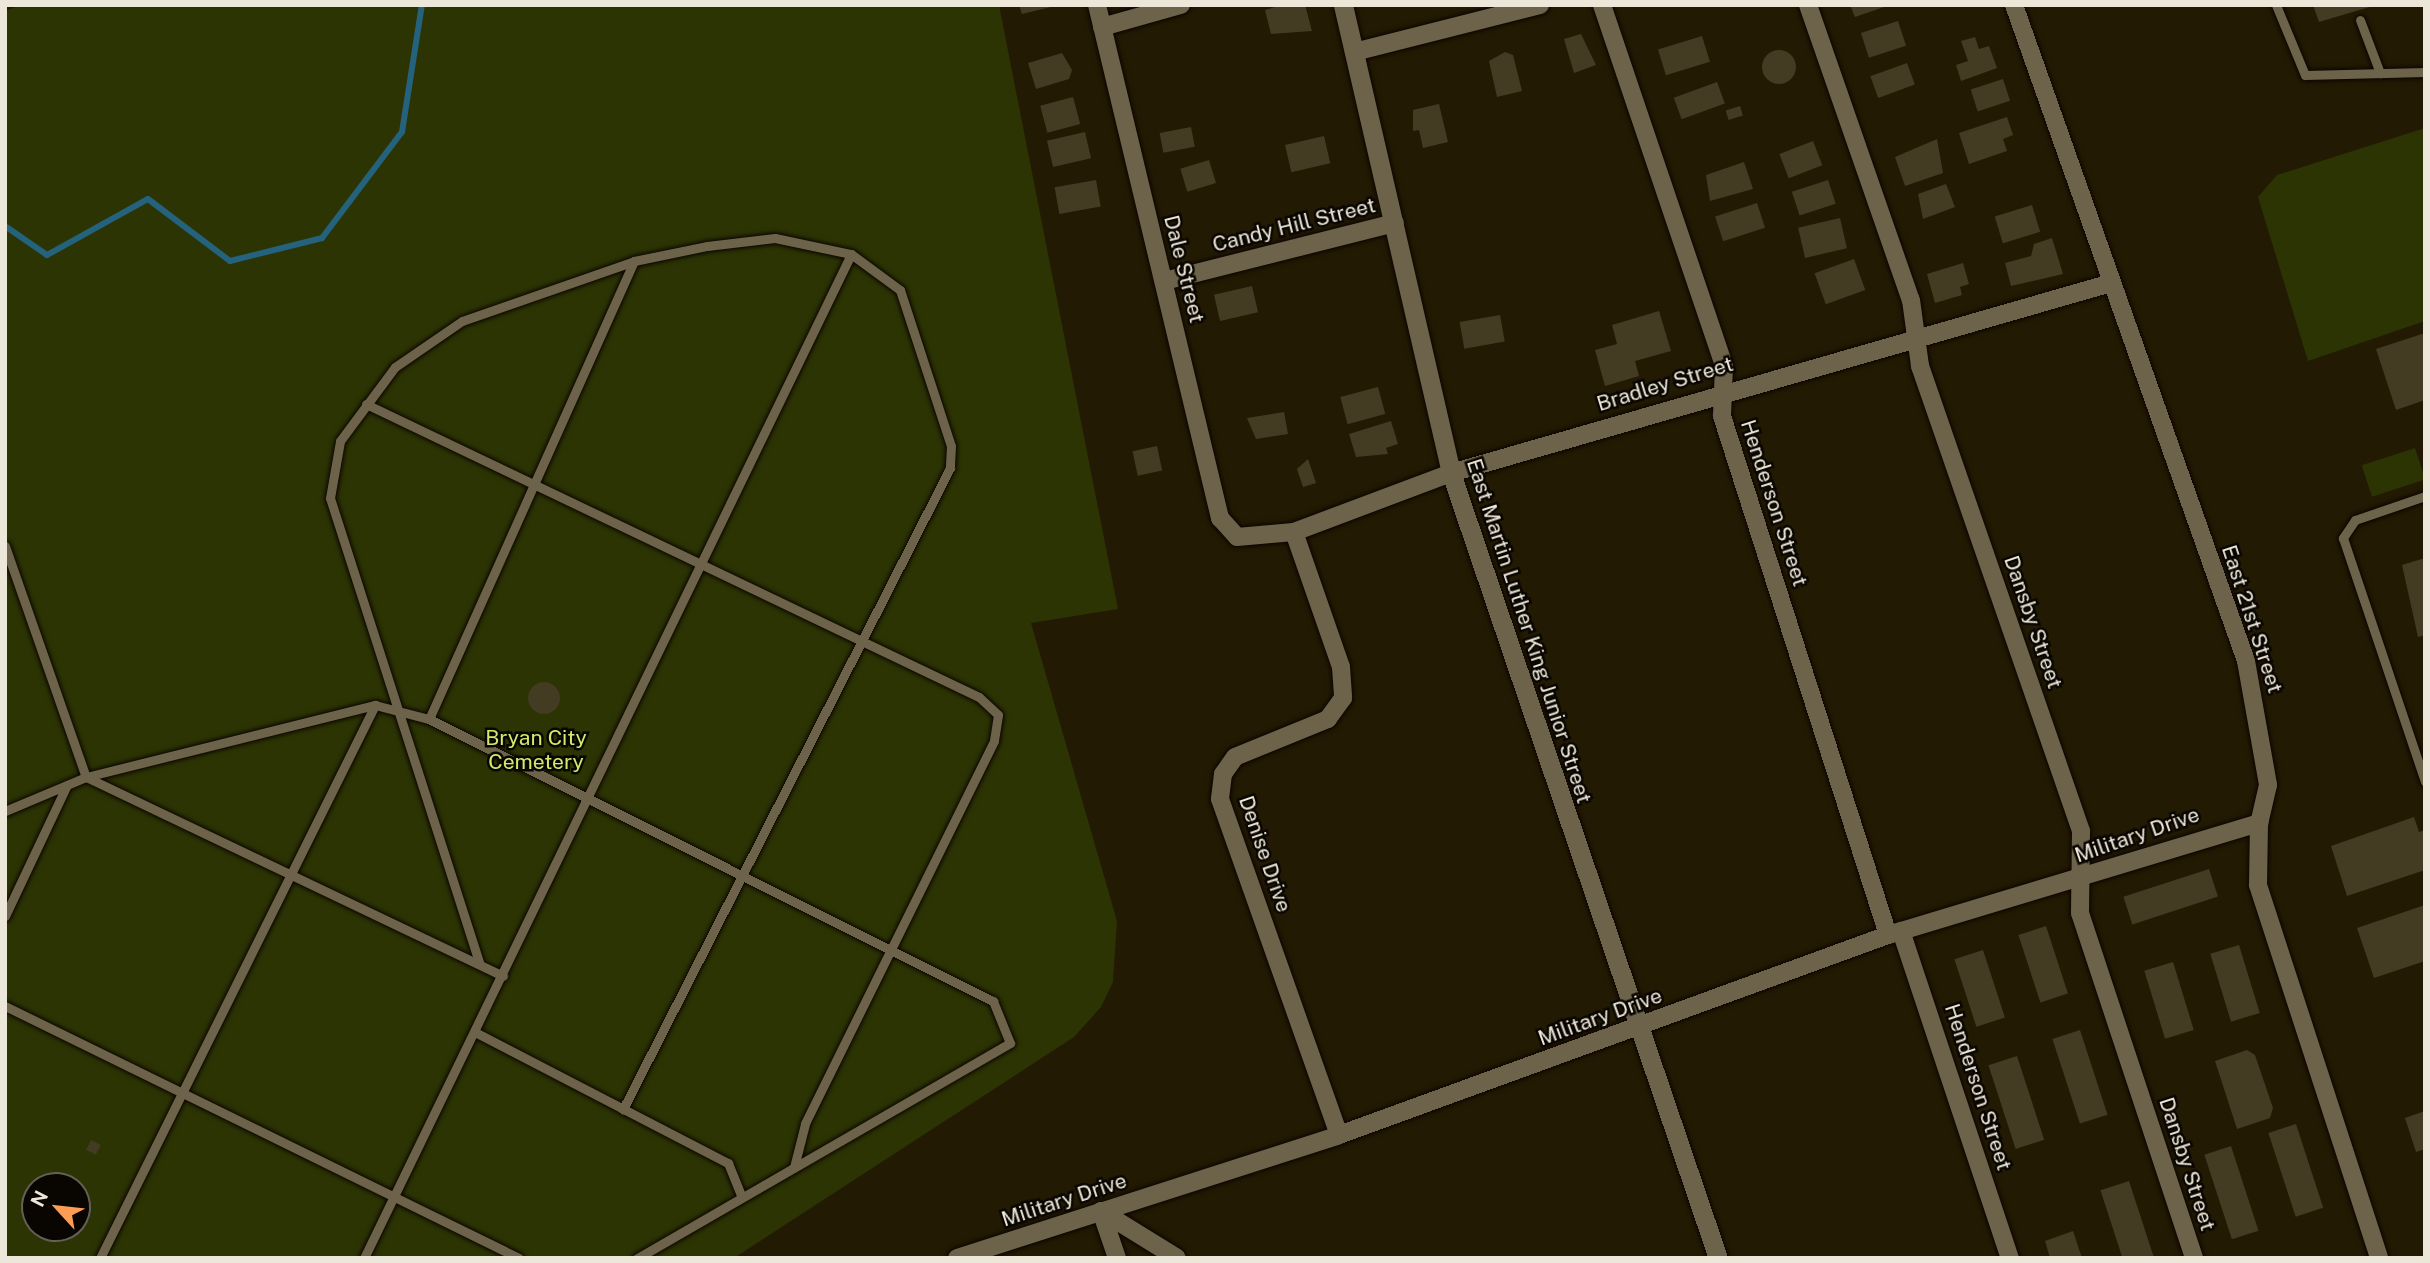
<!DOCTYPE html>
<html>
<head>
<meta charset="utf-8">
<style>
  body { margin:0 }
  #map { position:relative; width:2430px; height:1263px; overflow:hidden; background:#231a03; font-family:"Public Sans",sans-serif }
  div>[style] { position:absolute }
  .green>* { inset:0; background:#2c3404; transform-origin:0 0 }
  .stream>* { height:6px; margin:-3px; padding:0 3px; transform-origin:3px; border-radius:3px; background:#24627d }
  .building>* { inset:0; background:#443b23; transform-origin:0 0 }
  .round { border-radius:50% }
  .roads { filter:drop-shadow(0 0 2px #0c0500) drop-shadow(0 0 2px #0c0500) }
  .service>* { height:9px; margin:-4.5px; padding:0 4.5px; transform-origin:4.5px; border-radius:4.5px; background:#6d634a }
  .minor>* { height:18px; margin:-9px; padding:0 9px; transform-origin:9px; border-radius:9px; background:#6d634a }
  .tertiary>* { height:19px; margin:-9.5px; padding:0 9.5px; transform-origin:9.5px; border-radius:9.5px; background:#6d634a }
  span { translate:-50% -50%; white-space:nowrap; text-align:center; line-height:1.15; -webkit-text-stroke:5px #090601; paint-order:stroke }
  .street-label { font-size:21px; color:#ede7d9 }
  .park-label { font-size:21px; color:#d2eb6b }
  .frame { position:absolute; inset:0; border:7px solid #ede7d9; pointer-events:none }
  .north { position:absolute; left:21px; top:1172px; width:70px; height:70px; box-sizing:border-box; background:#090601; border:2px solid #646057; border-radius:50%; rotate:297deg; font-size:19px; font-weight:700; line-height:28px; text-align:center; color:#ede7d9 }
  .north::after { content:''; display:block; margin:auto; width:24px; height:32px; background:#fd9d54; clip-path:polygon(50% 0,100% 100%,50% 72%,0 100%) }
</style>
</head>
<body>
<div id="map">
  <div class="green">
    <i style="clip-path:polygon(evenodd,21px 5px,999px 5px,1118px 609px,1031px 623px,1117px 921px,1113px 982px,1101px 1007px,1074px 1037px,734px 1258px,5px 1258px,5px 11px,21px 5px,35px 1186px,77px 1186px,77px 1228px,35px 1228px,35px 1186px)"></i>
    <i style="clip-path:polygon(2425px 128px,2425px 321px,2308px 361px,2258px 197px,2277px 175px)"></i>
    <i style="left:2415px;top:448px;width:33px;height:56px;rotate:72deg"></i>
  </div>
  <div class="stream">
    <i style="left:5px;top:226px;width:51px;rotate:34.6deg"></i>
    <i style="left:47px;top:255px;width:115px;rotate:-29deg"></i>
    <i style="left:148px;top:199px;width:103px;rotate:37.1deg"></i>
    <i style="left:230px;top:261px;width:95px;rotate:-14deg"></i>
    <i style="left:322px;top:238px;width:133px;rotate:-53deg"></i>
    <i style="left:402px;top:132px;width:129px;rotate:-81.1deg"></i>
  </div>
  <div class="building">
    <i style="clip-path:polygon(1019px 5px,1054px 5px,1055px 6px,1022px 14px)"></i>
    <i style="clip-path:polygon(1282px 5px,1305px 5px,1312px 31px,1271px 34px,1265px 10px)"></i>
    <i style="clip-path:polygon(1850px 5px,1887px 5px,1887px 6px,1855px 17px)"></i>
    <i style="clip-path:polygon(2313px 5px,2373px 5px,2373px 6px,2319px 22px)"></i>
    <i style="left:1898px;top:21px;width:26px;height:39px;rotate:72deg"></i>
    <i style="clip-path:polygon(1581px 34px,1596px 65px,1574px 73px,1564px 39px)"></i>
    <i style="left:1702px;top:36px;width:27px;height:46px;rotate:73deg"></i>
    <i style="clip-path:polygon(1975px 37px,1979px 49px,1989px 46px,1997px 68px,1961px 81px,1956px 65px,1968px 61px,1961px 41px)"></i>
    <i class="round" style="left:1762px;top:50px;width:34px;height:34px"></i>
    <i style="clip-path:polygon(1505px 52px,1513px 55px,1522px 91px,1497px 97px,1489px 61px)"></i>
    <i style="clip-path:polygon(1062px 53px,1072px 70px,1069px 79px,1036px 89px,1028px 63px)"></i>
    <i style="left:1907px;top:63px;width:23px;height:39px;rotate:70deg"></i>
    <i style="left:2003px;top:79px;width:23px;height:34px;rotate:72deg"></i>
    <i style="left:1717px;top:82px;width:23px;height:46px;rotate:70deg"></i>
    <i style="left:1073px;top:97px;width:28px;height:34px;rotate:75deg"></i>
    <i style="clip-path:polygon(1439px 104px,1448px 142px,1423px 148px,1419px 130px,1413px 131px,1413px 110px)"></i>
    <i style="left:1740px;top:106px;width:10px;height:15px;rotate:73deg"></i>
    <i style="clip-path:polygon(2007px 117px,2013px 135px,2003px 139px,2007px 151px,1969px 164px,1959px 133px)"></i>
    <i style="left:1191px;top:127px;width:20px;height:32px;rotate:79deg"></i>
    <i style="left:1085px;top:132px;width:27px;height:39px;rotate:77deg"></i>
    <i style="left:1324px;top:136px;width:28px;height:40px;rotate:77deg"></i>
    <i style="clip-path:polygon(1937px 139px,1943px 173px,1905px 186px,1895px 157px)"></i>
    <i style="left:1813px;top:141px;width:26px;height:36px;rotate:69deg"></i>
    <i style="left:1209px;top:160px;width:24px;height:30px;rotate:73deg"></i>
    <i style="clip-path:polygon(1744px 162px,1753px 189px,1710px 201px,1706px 175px)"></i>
    <i style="left:1096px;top:180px;width:27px;height:42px;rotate:80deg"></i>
    <i style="left:1828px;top:180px;width:25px;height:38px;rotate:72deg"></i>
    <i style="clip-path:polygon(1946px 184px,1955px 207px,1923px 219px,1918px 194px)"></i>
    <i style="left:1757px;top:203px;width:26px;height:44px;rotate:72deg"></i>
    <i style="left:2032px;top:205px;width:28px;height:39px;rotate:73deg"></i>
    <i style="left:1840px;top:218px;width:31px;height:43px;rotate:77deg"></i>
    <i style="clip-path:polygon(2052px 238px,2063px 274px,2011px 286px,2005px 263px,2031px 256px,2034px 244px)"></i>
    <i style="left:1854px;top:259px;width:33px;height:42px;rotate:70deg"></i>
    <i style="clip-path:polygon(1963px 263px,1969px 284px,1960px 287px,1962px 295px,1935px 303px,1927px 274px)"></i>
    <i style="left:1252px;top:286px;width:27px;height:39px;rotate:77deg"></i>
    <i style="clip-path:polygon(1659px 311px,1671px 351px,1635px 361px,1639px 376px,1605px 386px,1595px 350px,1617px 344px,1612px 325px)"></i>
    <i style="left:1500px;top:315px;width:27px;height:41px;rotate:80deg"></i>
    <i style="clip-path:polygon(2425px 333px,2425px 400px,2396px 410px,2376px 349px)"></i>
    <i style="left:1378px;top:387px;width:28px;height:39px;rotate:75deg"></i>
    <i style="clip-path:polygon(1284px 412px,1288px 434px,1256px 439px,1247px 418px)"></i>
    <i style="clip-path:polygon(1391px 421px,1398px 444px,1386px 448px,1388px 454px,1356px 457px,1349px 434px)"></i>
    <i style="left:1157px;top:446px;width:25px;height:25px;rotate:78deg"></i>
    <i style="clip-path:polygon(1308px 459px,1316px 483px,1303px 487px,1297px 469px)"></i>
    <i style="clip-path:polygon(2425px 558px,2425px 635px,2418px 637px,2402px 565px)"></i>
    <i class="round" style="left:528px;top:682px;width:32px;height:32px"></i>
    <i style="clip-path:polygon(2414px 817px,2419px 832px,2425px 830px,2425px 870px,2347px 896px,2331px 846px)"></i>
    <i style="left:2209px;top:869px;width:29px;height:90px;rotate:72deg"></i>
    <i style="clip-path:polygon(2425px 905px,2425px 961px,2374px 978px,2357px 928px)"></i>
    <i style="left:2046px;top:926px;width:71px;height:29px;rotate:72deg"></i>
    <i style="left:2239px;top:945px;width:71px;height:30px;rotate:73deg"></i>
    <i style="left:1983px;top:950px;width:71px;height:30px;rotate:72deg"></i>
    <i style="left:2173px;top:962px;width:71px;height:30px;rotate:73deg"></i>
    <i style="left:2080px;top:1030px;width:89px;height:29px;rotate:72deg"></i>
    <i style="clip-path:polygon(2247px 1050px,2255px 1055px,2273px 1108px,2270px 1118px,2237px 1129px,2215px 1061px)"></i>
    <i style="left:2017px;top:1056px;width:88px;height:30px;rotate:72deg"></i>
    <i style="clip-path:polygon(2425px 1111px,2425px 1149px,2416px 1152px,2405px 1118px)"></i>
    <i style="left:2296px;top:1124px;width:88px;height:29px;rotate:72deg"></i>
    <i style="left:91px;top:1140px;width:11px;height:11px;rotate:27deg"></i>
    <i style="left:2231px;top:1146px;width:89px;height:28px;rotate:72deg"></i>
    <i style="left:2129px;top:1181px;width:81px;height:30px;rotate:72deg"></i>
    <i style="clip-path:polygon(2073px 1231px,2082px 1258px,2050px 1258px,2045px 1241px)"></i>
  </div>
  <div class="roads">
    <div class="service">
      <i style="left:2276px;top:5px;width:76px;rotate:67.5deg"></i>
      <i style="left:2305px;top:75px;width:120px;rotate:-1.4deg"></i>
      <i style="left:2360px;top:20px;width:57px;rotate:69.3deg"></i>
      <i style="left:366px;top:404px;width:679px;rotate:25.55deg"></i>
      <i style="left:979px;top:697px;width:26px;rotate:43deg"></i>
      <i style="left:998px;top:715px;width:26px;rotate:99deg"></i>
      <i style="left:994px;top:741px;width:427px;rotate:116.3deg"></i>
      <i style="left:805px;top:1124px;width:44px;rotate:104.3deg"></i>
      <i style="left:2425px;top:496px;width:74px;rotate:161.1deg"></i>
      <i style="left:2355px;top:520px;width:22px;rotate:124deg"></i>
      <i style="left:2343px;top:538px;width:257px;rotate:71.4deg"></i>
      <i style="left:5px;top:546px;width:245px;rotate:70.7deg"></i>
      <i style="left:86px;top:777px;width:462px;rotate:25.5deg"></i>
      <i style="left:429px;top:719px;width:502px;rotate:-65.89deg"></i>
      <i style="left:5px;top:811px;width:88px;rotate:-22.8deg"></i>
      <i style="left:86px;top:777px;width:298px;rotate:-14deg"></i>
      <i style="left:375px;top:705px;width:56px;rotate:14.5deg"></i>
      <i style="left:429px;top:719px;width:631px;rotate:26.57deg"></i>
      <i style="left:993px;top:1001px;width:45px;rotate:68deg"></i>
      <i style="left:1010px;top:1043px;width:431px;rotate:150deg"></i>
      <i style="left:5px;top:916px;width:145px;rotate:-64.7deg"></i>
      <i style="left:479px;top:962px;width:487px;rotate:-107.8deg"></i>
      <i style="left:330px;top:498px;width:58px;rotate:-80deg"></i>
      <i style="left:340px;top:441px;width:92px;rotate:-53.4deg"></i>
      <i style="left:395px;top:367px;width:81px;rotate:-34.5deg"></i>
      <i style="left:462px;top:321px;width:182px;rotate:-19.2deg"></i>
      <i style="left:634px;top:261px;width:75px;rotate:-11.6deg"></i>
      <i style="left:707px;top:246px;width:68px;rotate:-6.7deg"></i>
      <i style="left:775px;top:238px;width:78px;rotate:11.9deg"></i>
      <i style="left:851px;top:254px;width:61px;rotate:36.3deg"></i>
      <i style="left:900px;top:290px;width:164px;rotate:71.9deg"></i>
      <i style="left:951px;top:446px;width:22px;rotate:93deg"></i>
      <i style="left:950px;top:468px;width:720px;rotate:117.03deg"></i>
      <i style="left:5px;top:1006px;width:572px;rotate:26.12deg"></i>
      <i style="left:475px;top:1032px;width:285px;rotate:27.4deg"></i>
      <i style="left:728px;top:1163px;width:37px;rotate:68deg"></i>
      <i style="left:100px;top:1258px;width:618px;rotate:-63.56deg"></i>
      <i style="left:364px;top:1258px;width:1116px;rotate:-64.12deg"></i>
    </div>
    <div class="minor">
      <i style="left:1097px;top:5px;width:528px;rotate:76.52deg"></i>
      <i style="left:1220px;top:518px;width:25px;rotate:48deg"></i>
      <i style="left:1237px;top:537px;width:57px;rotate:-5deg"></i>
      <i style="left:1294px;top:532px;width:168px;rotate:-20.6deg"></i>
      <i style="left:1451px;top:473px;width:687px;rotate:-16.06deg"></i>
      <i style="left:1602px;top:5px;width:381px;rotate:71.3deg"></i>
      <i style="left:1724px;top:366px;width:50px;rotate:92.3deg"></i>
      <i style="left:1722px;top:416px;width:545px;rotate:72.26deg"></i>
      <i style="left:1808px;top:5px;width:312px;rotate:70.8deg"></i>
      <i style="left:1911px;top:300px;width:67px;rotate:82.2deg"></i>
      <i style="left:1920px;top:366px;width:492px;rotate:70.9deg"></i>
      <i style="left:2081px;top:831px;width:82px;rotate:90.7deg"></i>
      <i style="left:2080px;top:913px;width:363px;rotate:71.7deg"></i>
      <i style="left:2014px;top:5px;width:696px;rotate:70.52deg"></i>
      <i style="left:2246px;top:661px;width:126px;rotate:79.9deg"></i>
      <i style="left:2268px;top:785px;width:39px;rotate:103deg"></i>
      <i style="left:2259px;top:823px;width:62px;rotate:90.9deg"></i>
      <i style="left:2258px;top:885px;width:392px;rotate:72deg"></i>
      <i style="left:1102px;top:27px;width:82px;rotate:-15.6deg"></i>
      <i style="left:1354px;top:52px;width:192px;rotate:-14.2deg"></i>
      <i style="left:1164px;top:281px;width:238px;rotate:-14.1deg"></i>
      <i style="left:1294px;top:532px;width:143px;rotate:70.8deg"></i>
      <i style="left:1341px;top:667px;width:31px;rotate:86deg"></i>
      <i style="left:1343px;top:698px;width:26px;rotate:126deg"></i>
      <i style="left:1328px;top:719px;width:100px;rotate:157.8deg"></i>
      <i style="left:1235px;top:757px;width:21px;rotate:125deg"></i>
      <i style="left:1223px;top:774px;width:25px;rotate:97deg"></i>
      <i style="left:1220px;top:799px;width:356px;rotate:70.5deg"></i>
      <i style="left:1901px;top:931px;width:345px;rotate:71.6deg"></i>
      <i style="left:1101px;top:1211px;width:89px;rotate:31.7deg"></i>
      <i style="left:1101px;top:1211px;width:50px;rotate:71.2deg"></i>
      <i style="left:957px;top:1258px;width:401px;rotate:-17.8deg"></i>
      <i style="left:1339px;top:1135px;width:584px;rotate:-20.02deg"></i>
      <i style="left:1888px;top:935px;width:388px;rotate:-16.8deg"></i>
    </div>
    <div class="tertiary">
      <i style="left:1343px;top:5px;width:480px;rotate:77deg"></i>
      <i style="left:1451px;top:473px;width:829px;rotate:71.22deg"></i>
    </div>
  </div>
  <div class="street-label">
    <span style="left:1294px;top:225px;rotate:-14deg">Candy Hill Street</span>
    <span style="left:1184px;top:269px;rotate:76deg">Dale Street</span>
    <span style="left:1665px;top:384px;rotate:-17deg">Bradley Street</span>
    <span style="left:1774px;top:503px;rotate:72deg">Henderson Street</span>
    <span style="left:2252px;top:619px;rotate:72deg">East 21st Street</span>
    <span style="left:2033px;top:622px;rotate:71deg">Dansby Street</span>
    <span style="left:1529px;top:631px;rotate:72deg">East Martin Luther King Junior Street</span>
    <span style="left:2137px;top:835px;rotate:-19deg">Military Drive</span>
    <span style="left:1265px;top:854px;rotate:71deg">Denise Drive</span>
    <span style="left:1600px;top:1017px;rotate:-20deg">Military Drive</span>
    <span style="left:1978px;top:1087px;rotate:72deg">Henderson Street</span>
    <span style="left:2187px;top:1164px;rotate:72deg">Dansby Street</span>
    <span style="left:1064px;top:1200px;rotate:-18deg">Military Drive</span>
  </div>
  <div class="park-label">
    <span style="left:536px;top:750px">Bryan City<br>Cemetery</span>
  </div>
  <div class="frame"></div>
  <div class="north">N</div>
</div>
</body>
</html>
